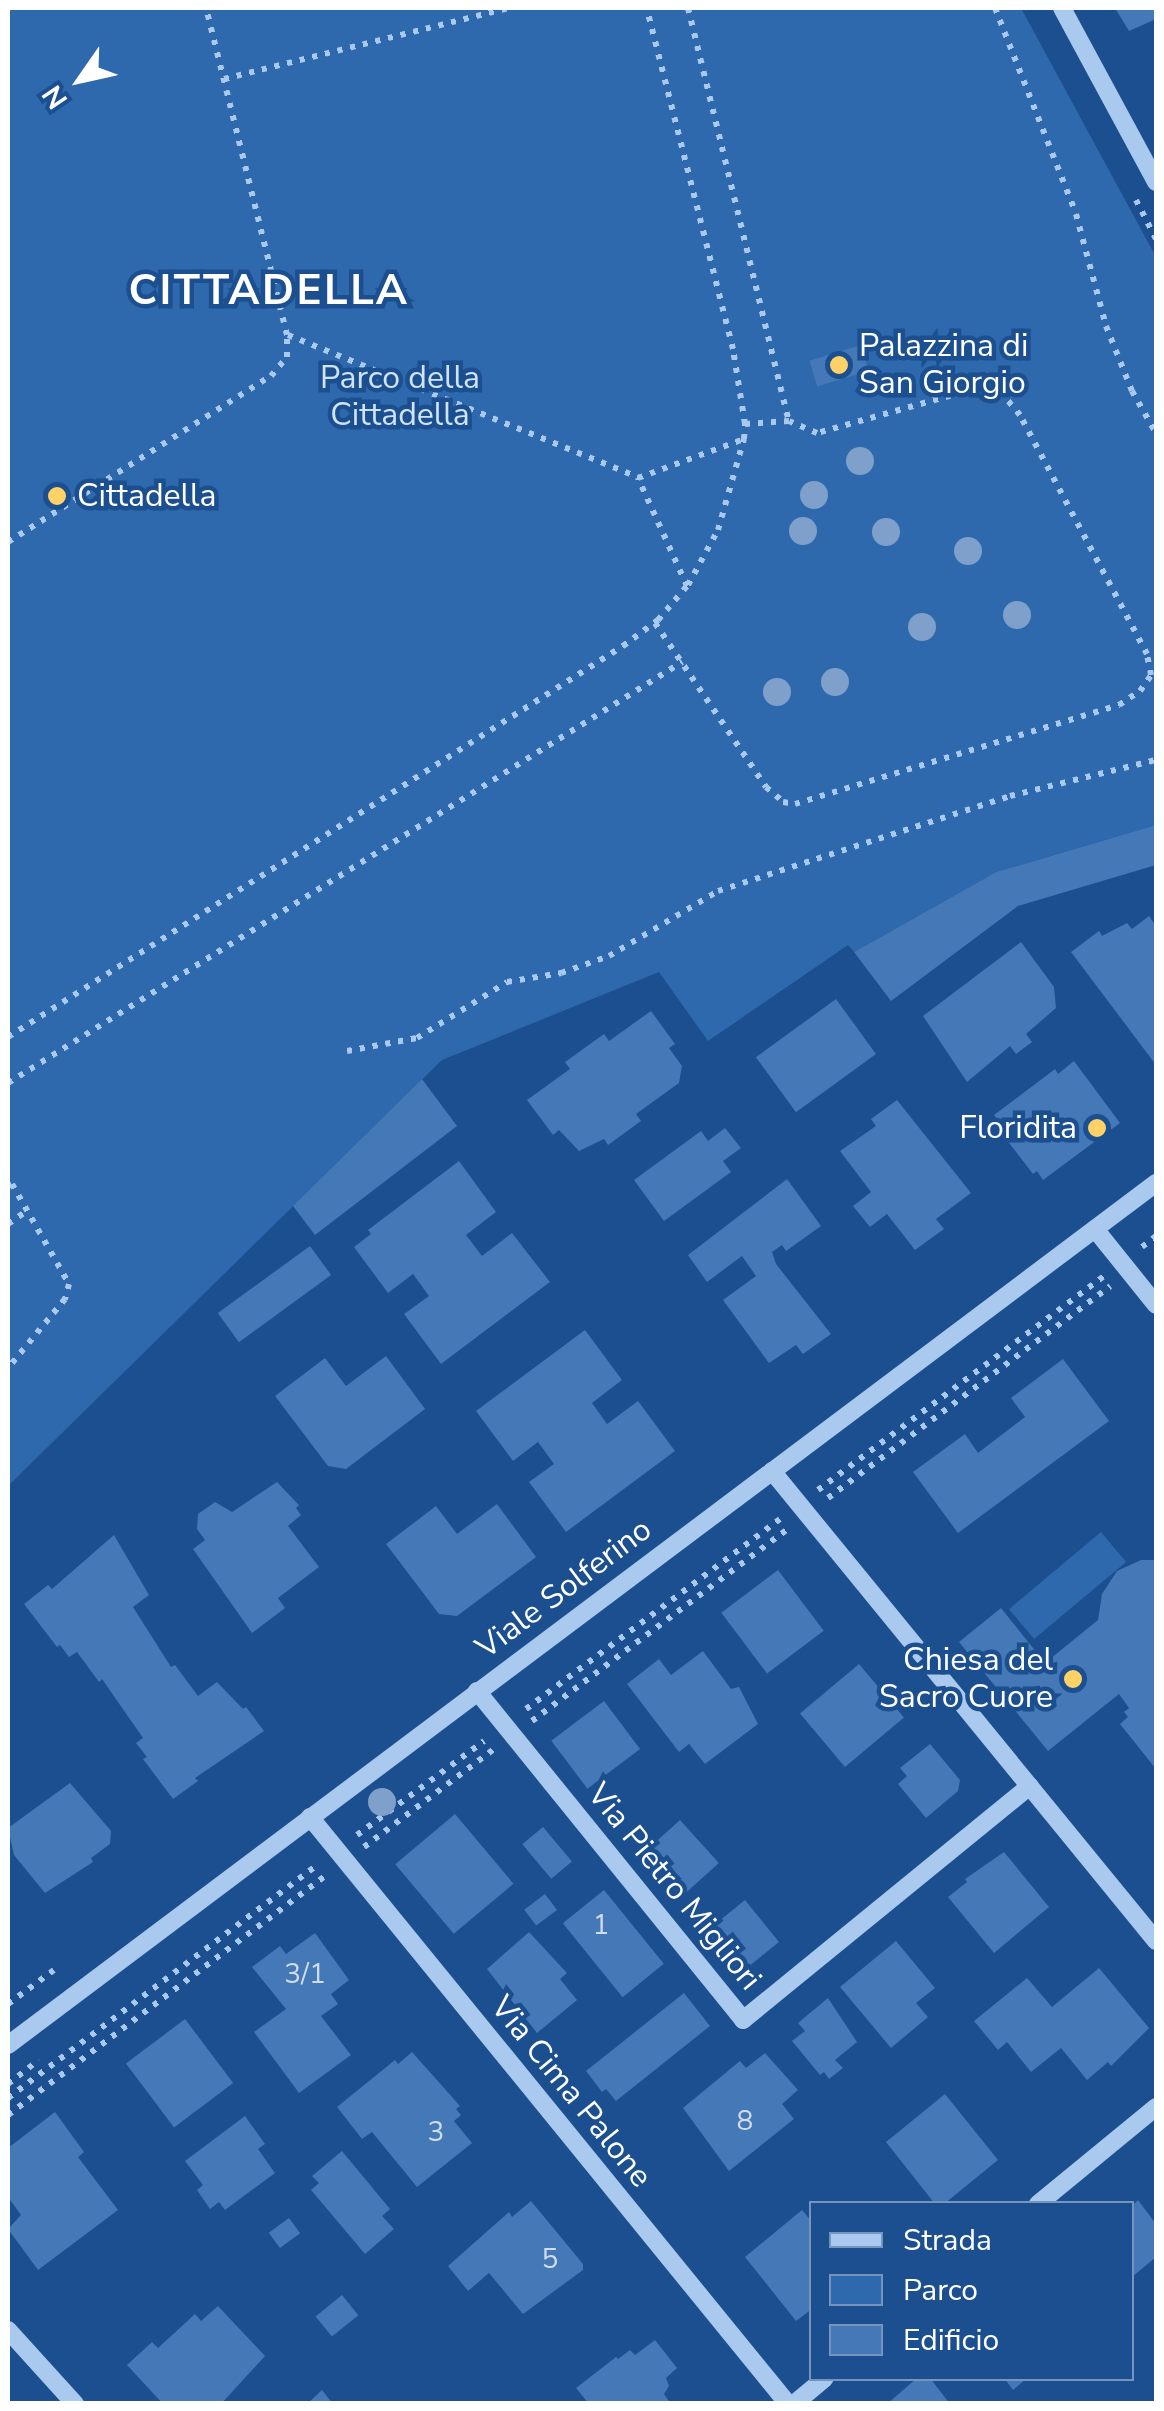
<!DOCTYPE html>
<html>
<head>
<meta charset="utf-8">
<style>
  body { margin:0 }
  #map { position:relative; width:1164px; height:2411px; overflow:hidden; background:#1b4f8f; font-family:"Nunito Sans",sans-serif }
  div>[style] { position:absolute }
  .green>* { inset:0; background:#2e69ad; transform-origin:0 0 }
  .building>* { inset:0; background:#4478b7; transform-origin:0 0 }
  .path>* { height:6px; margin-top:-3px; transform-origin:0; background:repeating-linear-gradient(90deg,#a9c9ee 0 5px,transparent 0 13px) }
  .minor>* { height:18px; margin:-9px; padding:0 9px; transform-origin:9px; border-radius:9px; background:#a9c9ee }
  .trees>* { width:28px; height:28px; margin:-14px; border-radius:50%; background:#7ea0ca }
  .dots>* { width:28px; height:28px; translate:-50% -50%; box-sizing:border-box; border:5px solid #1b4f8f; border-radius:50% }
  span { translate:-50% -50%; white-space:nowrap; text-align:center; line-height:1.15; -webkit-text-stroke:9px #1b4f8f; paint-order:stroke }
  .number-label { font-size:28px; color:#d0dded }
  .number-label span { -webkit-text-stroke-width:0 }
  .poi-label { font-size:32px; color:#fff }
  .left { translate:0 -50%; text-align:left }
  .right { translate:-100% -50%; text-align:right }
  .park-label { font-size:32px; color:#cfe3fa }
  .street-label { font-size:32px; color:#fff }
  .district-label { font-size:42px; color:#fff; font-weight:700; letter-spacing:2.5px }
  .frame { position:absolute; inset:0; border:10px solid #fff; pointer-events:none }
  .legend { position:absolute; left:809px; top:2201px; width:325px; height:180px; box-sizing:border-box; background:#1b4f8f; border:2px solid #7695bc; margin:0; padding:12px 18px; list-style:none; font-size:30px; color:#fff }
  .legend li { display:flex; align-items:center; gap:20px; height:50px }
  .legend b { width:50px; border:2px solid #7695bc }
  .north { position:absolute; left:30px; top:30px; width:100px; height:100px; -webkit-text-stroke:8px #1b4f8f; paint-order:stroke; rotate:236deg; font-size:28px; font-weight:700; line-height:40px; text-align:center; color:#fff }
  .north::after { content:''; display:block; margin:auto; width:35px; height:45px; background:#fff; clip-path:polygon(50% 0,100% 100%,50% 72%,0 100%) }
</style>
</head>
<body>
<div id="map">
  <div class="green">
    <i style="clip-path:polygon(8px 8px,1021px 8px,1156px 257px,1156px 825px,996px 872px,854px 952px,848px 945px,708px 1041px,659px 972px,442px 1060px,8px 1486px)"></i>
    <i style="left:1101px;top:1532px;width:39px;height:120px;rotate:50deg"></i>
  </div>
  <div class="building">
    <i style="clip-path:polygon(1115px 8px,1156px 8px,1156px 19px,1129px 31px)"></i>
    <i style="left:861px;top:345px;width:27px;height:54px;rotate:73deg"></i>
    <i style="clip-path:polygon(1156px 825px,1156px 865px,1018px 906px,891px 1001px,854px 952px,996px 872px)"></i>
    <i style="clip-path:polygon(1149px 916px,1156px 926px,1156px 1065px,1071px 952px,1099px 931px,1102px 936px,1127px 923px,1132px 929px)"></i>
    <i style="clip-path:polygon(1021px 942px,1054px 987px,1056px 1008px,1026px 1034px,1032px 1042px,1016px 1054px,1010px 1046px,967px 1082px,923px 1016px)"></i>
    <i style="left:836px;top:999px;width:68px;height:99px;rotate:54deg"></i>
    <i style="clip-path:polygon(651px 1011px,675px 1044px,669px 1048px,682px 1066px,679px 1083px,636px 1114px,641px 1121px,608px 1145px,604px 1139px,579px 1151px,559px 1130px,553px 1135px,527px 1100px,570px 1069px,565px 1062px,604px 1034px,609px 1041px)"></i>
    <i style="clip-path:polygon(1074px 1061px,1120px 1123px,1043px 1180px,1037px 1171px,1033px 1174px,996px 1126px,1000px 1123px,994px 1115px,1055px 1069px,1058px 1074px)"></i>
    <i style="clip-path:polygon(422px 1079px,457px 1126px,315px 1235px,293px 1206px)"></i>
    <i style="clip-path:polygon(897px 1100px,971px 1193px,936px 1219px,944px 1229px,915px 1250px,887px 1214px,870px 1227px,853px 1206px,871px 1192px,840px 1151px,876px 1126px,871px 1119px)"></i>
    <i style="clip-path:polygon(725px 1128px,741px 1148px,723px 1161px,731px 1172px,664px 1221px,634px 1180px,701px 1131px,708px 1141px)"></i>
    <i style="clip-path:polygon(459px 1161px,496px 1212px,466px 1235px,482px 1256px,512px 1233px,550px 1282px,441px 1364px,404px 1314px,429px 1296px,413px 1274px,388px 1293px,354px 1247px,371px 1234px,368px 1230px)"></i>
    <i style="clip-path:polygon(787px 1179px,821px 1226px,786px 1251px,782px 1245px,772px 1252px,776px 1264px,831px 1334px,803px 1354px,796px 1345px,769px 1363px,723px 1300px,756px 1276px,742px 1256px,707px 1282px,688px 1255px)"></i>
    <i style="left:310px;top:1246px;width:36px;height:114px;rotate:54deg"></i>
    <i style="clip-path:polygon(585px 1330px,622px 1380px,592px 1403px,607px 1424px,638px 1401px,675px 1451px,566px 1532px,529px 1482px,554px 1464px,538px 1442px,513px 1461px,476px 1411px)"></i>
    <i style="clip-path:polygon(386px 1356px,425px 1409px,346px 1469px,328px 1466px,275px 1396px,325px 1358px,346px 1386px)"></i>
    <i style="clip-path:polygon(1063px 1359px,1109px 1421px,958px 1533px,913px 1472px,965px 1434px,978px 1453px,1025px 1417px,1011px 1398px)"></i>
    <i style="clip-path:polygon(277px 1482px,299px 1505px,296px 1508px,301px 1515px,288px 1526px,319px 1567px,278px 1598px,285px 1608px,252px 1633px,193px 1549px,205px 1540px,197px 1529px,198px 1514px,215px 1502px,232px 1512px)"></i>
    <i style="clip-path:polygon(497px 1504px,536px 1557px,457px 1616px,439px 1614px,386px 1544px,436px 1506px,457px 1534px)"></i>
    <i style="clip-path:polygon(114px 1535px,149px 1595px,133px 1607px,171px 1667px,175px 1665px,198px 1696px,217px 1682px,243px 1709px,246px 1707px,264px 1731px,195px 1778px,198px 1781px,173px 1799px,143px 1759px,147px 1757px,136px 1743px,143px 1738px,102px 1679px,99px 1682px,77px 1652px,69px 1657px,60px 1645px,57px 1647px,24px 1604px,48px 1585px,52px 1589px)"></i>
    <i style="clip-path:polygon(1141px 1560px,1156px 1560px,1156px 1769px,1120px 1724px,1128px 1717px,1124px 1712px,1129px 1708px,1119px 1694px,1048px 1751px,959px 1642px,1001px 1608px,1045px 1663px,1098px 1620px,1102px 1594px,1117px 1571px)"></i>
    <i style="left:778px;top:1570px;width:76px;height:71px;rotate:53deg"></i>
    <i style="clip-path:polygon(703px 1651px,731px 1689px,739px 1687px,758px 1724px,705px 1764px,689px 1744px,679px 1752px,627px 1684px,659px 1659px,671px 1675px)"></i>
    <i style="left:859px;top:1664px;width:70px;height:77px;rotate:50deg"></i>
    <i style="left:604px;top:1701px;width:60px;height:66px;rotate:53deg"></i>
    <i style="clip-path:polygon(930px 1744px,960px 1780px,958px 1791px,926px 1818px,898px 1784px,907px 1776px,900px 1768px)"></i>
    <i style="clip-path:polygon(70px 1783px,111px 1831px,110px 1844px,91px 1858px,93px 1862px,45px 1893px,14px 1855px,8px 1828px)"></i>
    <i style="left:455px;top:1814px;width:91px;height:78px;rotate:50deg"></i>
    <i style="left:680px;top:1820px;width:58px;height:51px;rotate:48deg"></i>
    <i style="left:543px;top:1827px;width:45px;height:27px;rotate:50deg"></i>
    <i style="clip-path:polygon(1004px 1852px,1049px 1907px,994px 1953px,948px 1897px,967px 1882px,965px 1879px)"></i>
    <i style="left:604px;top:1890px;width:95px;height:53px;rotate:51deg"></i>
    <i style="left:545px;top:1894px;width:20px;height:26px;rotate:53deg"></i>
    <i style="left:745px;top:1900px;width:54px;height:54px;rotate:51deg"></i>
    <i style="clip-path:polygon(529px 1932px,567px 1973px,560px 1979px,577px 2000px,537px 2033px,487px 1969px)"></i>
    <i style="clip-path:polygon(315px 1933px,349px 1980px,331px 1994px,338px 2004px,321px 2016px,351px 2055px,299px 2093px,254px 2032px,286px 2009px,252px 1967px,280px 1946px,286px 1954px)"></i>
    <i style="clip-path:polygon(896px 1941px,935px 1988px,916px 2003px,928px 2017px,891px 2048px,840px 1987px)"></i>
    <i style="clip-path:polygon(1099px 1968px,1149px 2028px,1111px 2066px,1108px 2062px,1087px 2080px,1061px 2048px,1031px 2072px,1007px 2042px,998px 2050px,974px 2021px,1027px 1978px,1052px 2007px)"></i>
    <i style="clip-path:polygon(684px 1993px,710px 2026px,616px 2101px,606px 2089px,602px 2092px,586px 2071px)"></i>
    <i style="clip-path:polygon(828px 1998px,857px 2042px,835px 2060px,843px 2068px,829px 2079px,824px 2072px,820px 2075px,792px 2041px,805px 2031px,798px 2023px)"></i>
    <i style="left:185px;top:2019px;width:80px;height:74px;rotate:53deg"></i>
    <i style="clip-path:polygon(412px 2052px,460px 2106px,456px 2109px,461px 2115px,454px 2121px,472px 2143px,417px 2187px,372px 2132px,362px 2139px,337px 2107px,395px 2060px,398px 2064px)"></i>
    <i style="clip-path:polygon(765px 2053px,798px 2090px,782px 2104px,794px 2119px,729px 2171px,683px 2108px,740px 2061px,746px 2068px)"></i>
    <i style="clip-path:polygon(945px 2094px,998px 2160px,944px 2204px,935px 2204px,886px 2142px)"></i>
    <i style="clip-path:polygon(55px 2112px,84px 2152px,78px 2157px,118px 2210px,38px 2270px,8px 2229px,21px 2215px,8px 2197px,8px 2148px)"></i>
    <i style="clip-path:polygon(245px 2116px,265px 2144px,258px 2149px,275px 2173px,225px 2210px,219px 2202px,210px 2209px,197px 2190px,203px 2185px,185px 2161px)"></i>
    <i style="clip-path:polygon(342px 2151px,390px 2209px,382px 2216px,394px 2229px,365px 2254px,311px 2190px,319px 2183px,312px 2176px)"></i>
    <i style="clip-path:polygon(1138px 2200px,1156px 2224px,1156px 2257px,1132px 2277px,1132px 2206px)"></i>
    <i style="clip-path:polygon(531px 2201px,583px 2264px,583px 2270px,523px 2314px,489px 2273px,468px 2291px,448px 2266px,509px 2212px,512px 2217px)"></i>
    <i style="clip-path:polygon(802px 2210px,812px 2222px,812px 2309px,796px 2321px,745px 2257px)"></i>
    <i style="left:289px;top:2218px;width:19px;height:25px;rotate:54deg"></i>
    <i style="left:342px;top:2295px;width:26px;height:34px;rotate:51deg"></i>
    <i style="clip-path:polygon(218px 2306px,265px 2356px,221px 2404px,163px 2404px,127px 2365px,152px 2342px,158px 2348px,195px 2314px,201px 2321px)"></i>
    <i style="clip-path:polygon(655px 2340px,677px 2368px,666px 2378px,669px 2386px,664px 2394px,671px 2404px,589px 2404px,576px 2388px,616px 2357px,618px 2359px,630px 2350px,635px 2355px)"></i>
    <i style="clip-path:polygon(917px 2378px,930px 2378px,950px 2404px,887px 2404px)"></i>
    <i style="clip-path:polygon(1004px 2378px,1027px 2378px,1013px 2390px)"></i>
    <i style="clip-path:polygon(322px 2390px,333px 2404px,307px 2404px)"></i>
  </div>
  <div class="path">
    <i style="left:688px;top:8px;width:425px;rotate:76.3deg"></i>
    <i style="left:995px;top:8px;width:221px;rotate:68.5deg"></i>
    <i style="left:1076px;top:214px;width:116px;rotate:75deg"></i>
    <i style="left:1106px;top:326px;width:70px;rotate:68.2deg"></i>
    <i style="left:1132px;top:391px;width:48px;rotate:60.3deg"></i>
    <i style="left:224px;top:79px;width:294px;rotate:-14deg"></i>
    <i style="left:1136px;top:200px;width:44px;rotate:62.9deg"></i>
    <i style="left:288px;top:335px;width:378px;rotate:22.1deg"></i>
    <i style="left:8px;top:542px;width:311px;rotate:-32.3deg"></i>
    <i style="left:271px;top:376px;width:25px;rotate:-50deg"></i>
    <i style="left:287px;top:357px;width:22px;rotate:-90deg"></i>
    <i style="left:287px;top:335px;width:337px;rotate:-103.9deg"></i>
    <i style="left:688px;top:585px;width:63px;rotate:-61.4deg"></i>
    <i style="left:718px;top:530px;width:95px;rotate:-74.1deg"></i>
    <i style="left:655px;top:623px;width:198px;rotate:55.9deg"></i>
    <i style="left:766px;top:787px;width:23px;rotate:41deg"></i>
    <i style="left:783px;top:802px;width:12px;rotate:9deg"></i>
    <i style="left:795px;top:804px;width:339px;rotate:-17deg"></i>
    <i style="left:1119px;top:705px;width:25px;rotate:-34deg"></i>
    <i style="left:1140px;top:691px;width:19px;rotate:-55deg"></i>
    <i style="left:1151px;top:675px;width:21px;rotate:-101deg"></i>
    <i style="left:1147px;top:654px;width:271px;rotate:-118deg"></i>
    <i style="left:1020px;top:415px;width:26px;rotate:-130deg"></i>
    <i style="left:1003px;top:395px;width:25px;rotate:-166deg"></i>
    <i style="left:979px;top:389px;width:16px;rotate:169deg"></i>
    <i style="left:963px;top:392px;width:152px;rotate:164.3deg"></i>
    <i style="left:817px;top:433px;width:30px;rotate:-157deg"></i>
    <i style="left:789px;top:421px;width:44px;rotate:176.1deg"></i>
    <i style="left:8px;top:1037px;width:729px;rotate:-32.45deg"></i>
    <i style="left:623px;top:646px;width:44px;rotate:-36.6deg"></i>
    <i style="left:658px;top:620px;width:45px;rotate:-49.5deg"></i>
    <i style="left:687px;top:586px;width:119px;rotate:-114.4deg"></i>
    <i style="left:638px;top:478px;width:113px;rotate:-20.2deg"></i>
    <i style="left:744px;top:439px;width:15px;rotate:-86deg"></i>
    <i style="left:745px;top:424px;width:76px;rotate:-99.1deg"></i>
    <i style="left:733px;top:349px;width:352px;rotate:-104.2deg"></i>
    <i style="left:347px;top:1051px;width:71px;rotate:-10.5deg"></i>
    <i style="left:417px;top:1038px;width:106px;rotate:-31.9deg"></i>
    <i style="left:507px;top:982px;width:55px;rotate:-9.5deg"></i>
    <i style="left:561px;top:973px;width:51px;rotate:-19.5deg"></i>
    <i style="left:609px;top:956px;width:127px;rotate:-30.8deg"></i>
    <i style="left:718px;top:891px;width:307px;rotate:-18deg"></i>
    <i style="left:1010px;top:796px;width:150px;rotate:-13.9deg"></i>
    <i style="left:8px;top:1083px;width:795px;rotate:-31.99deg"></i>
    <i style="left:8px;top:1186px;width:4px;rotate:-27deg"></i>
    <i style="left:12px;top:1184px;width:115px;rotate:60.3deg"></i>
    <i style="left:69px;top:1284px;width:16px;rotate:105deg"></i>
    <i style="left:65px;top:1299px;width:89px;rotate:129.6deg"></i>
    <i style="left:8px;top:1224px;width:24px;rotate:-35deg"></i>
    <i style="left:1142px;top:1247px;width:18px;rotate:-38deg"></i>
    <i style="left:818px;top:1490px;width:357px;rotate:-36.8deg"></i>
    <i style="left:828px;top:1498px;width:353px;rotate:-36.9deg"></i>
    <i style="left:526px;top:1709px;width:317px;rotate:-36.8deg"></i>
    <i style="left:532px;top:1721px;width:318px;rotate:-36.9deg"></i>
    <i style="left:357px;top:1835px;width:158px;rotate:-36.5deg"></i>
    <i style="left:364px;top:1847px;width:163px;rotate:-37deg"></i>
    <i style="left:8px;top:2004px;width:57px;rotate:-36.5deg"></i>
    <i style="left:8px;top:2084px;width:39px;rotate:-38deg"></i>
    <i style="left:8px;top:2098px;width:389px;rotate:-37deg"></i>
    <i style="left:8px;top:2115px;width:398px;rotate:-37deg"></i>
  </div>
  <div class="minor">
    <i style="left:1062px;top:8px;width:198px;rotate:61.6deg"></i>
    <i style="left:1095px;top:1229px;width:97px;rotate:51.2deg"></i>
    <i style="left:772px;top:1471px;width:607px;rotate:50.75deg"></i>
    <i style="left:477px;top:1691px;width:423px;rotate:51deg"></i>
    <i style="left:743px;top:2020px;width:370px;rotate:-39.2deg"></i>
    <i style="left:310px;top:1817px;width:757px;rotate:50.84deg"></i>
    <i style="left:8px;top:2045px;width:1436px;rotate:-36.9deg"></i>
    <i style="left:1038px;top:2204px;width:153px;rotate:-39.4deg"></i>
    <i style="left:8px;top:2330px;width:100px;rotate:47.8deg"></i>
    <i style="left:794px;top:2404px;width:40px;rotate:-40deg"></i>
  </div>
  <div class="trees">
    <i style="left:860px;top:461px"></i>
    <i style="left:814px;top:495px"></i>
    <i style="left:803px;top:531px"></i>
    <i style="left:886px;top:532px"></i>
    <i style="left:968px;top:551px"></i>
    <i style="left:1017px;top:615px"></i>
    <i style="left:922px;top:627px"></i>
    <i style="left:835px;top:682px"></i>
    <i style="left:777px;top:692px"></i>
    <i style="left:382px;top:1802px"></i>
  </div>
  <div class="dots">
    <i style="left:839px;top:365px;background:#ffd166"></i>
    <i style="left:57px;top:496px;background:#ffd166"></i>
    <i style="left:1097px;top:1128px;background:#ffd166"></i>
    <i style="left:1073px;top:1679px;background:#ffd166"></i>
  </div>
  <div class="number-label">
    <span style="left:601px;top:1925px">1</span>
    <span style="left:305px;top:1974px">3/1</span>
    <span style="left:745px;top:2121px">8</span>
    <span style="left:436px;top:2132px">3</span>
    <span style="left:550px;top:2259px">5</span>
  </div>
  <div class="poi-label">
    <span class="left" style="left:859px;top:365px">Palazzina di<br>San Giorgio</span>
    <span class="left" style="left:77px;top:496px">Cittadella</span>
    <span class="right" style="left:1077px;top:1128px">Floridita</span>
    <span class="right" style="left:1053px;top:1679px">Chiesa del<br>Sacro Cuore</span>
  </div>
  <div class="park-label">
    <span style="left:400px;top:397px">Parco della<br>Cittadella</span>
  </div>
  <div class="street-label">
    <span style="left:564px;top:1589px;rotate:-37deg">Viale Solferino</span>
    <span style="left:674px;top:1887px;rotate:51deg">Via Pietro Migliori</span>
    <span style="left:571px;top:2092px;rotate:51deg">Via Cima Palone</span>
  </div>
  <div class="district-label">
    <span style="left:269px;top:291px">CITTADELLA</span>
  </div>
  <div class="frame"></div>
  <ul class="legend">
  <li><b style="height:12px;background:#a9c9ee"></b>Strada</li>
  <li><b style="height:28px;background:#2e69ad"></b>Parco</li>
  <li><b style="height:28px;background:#4478b7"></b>Edificio</li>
  </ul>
  <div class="north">N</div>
</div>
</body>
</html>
